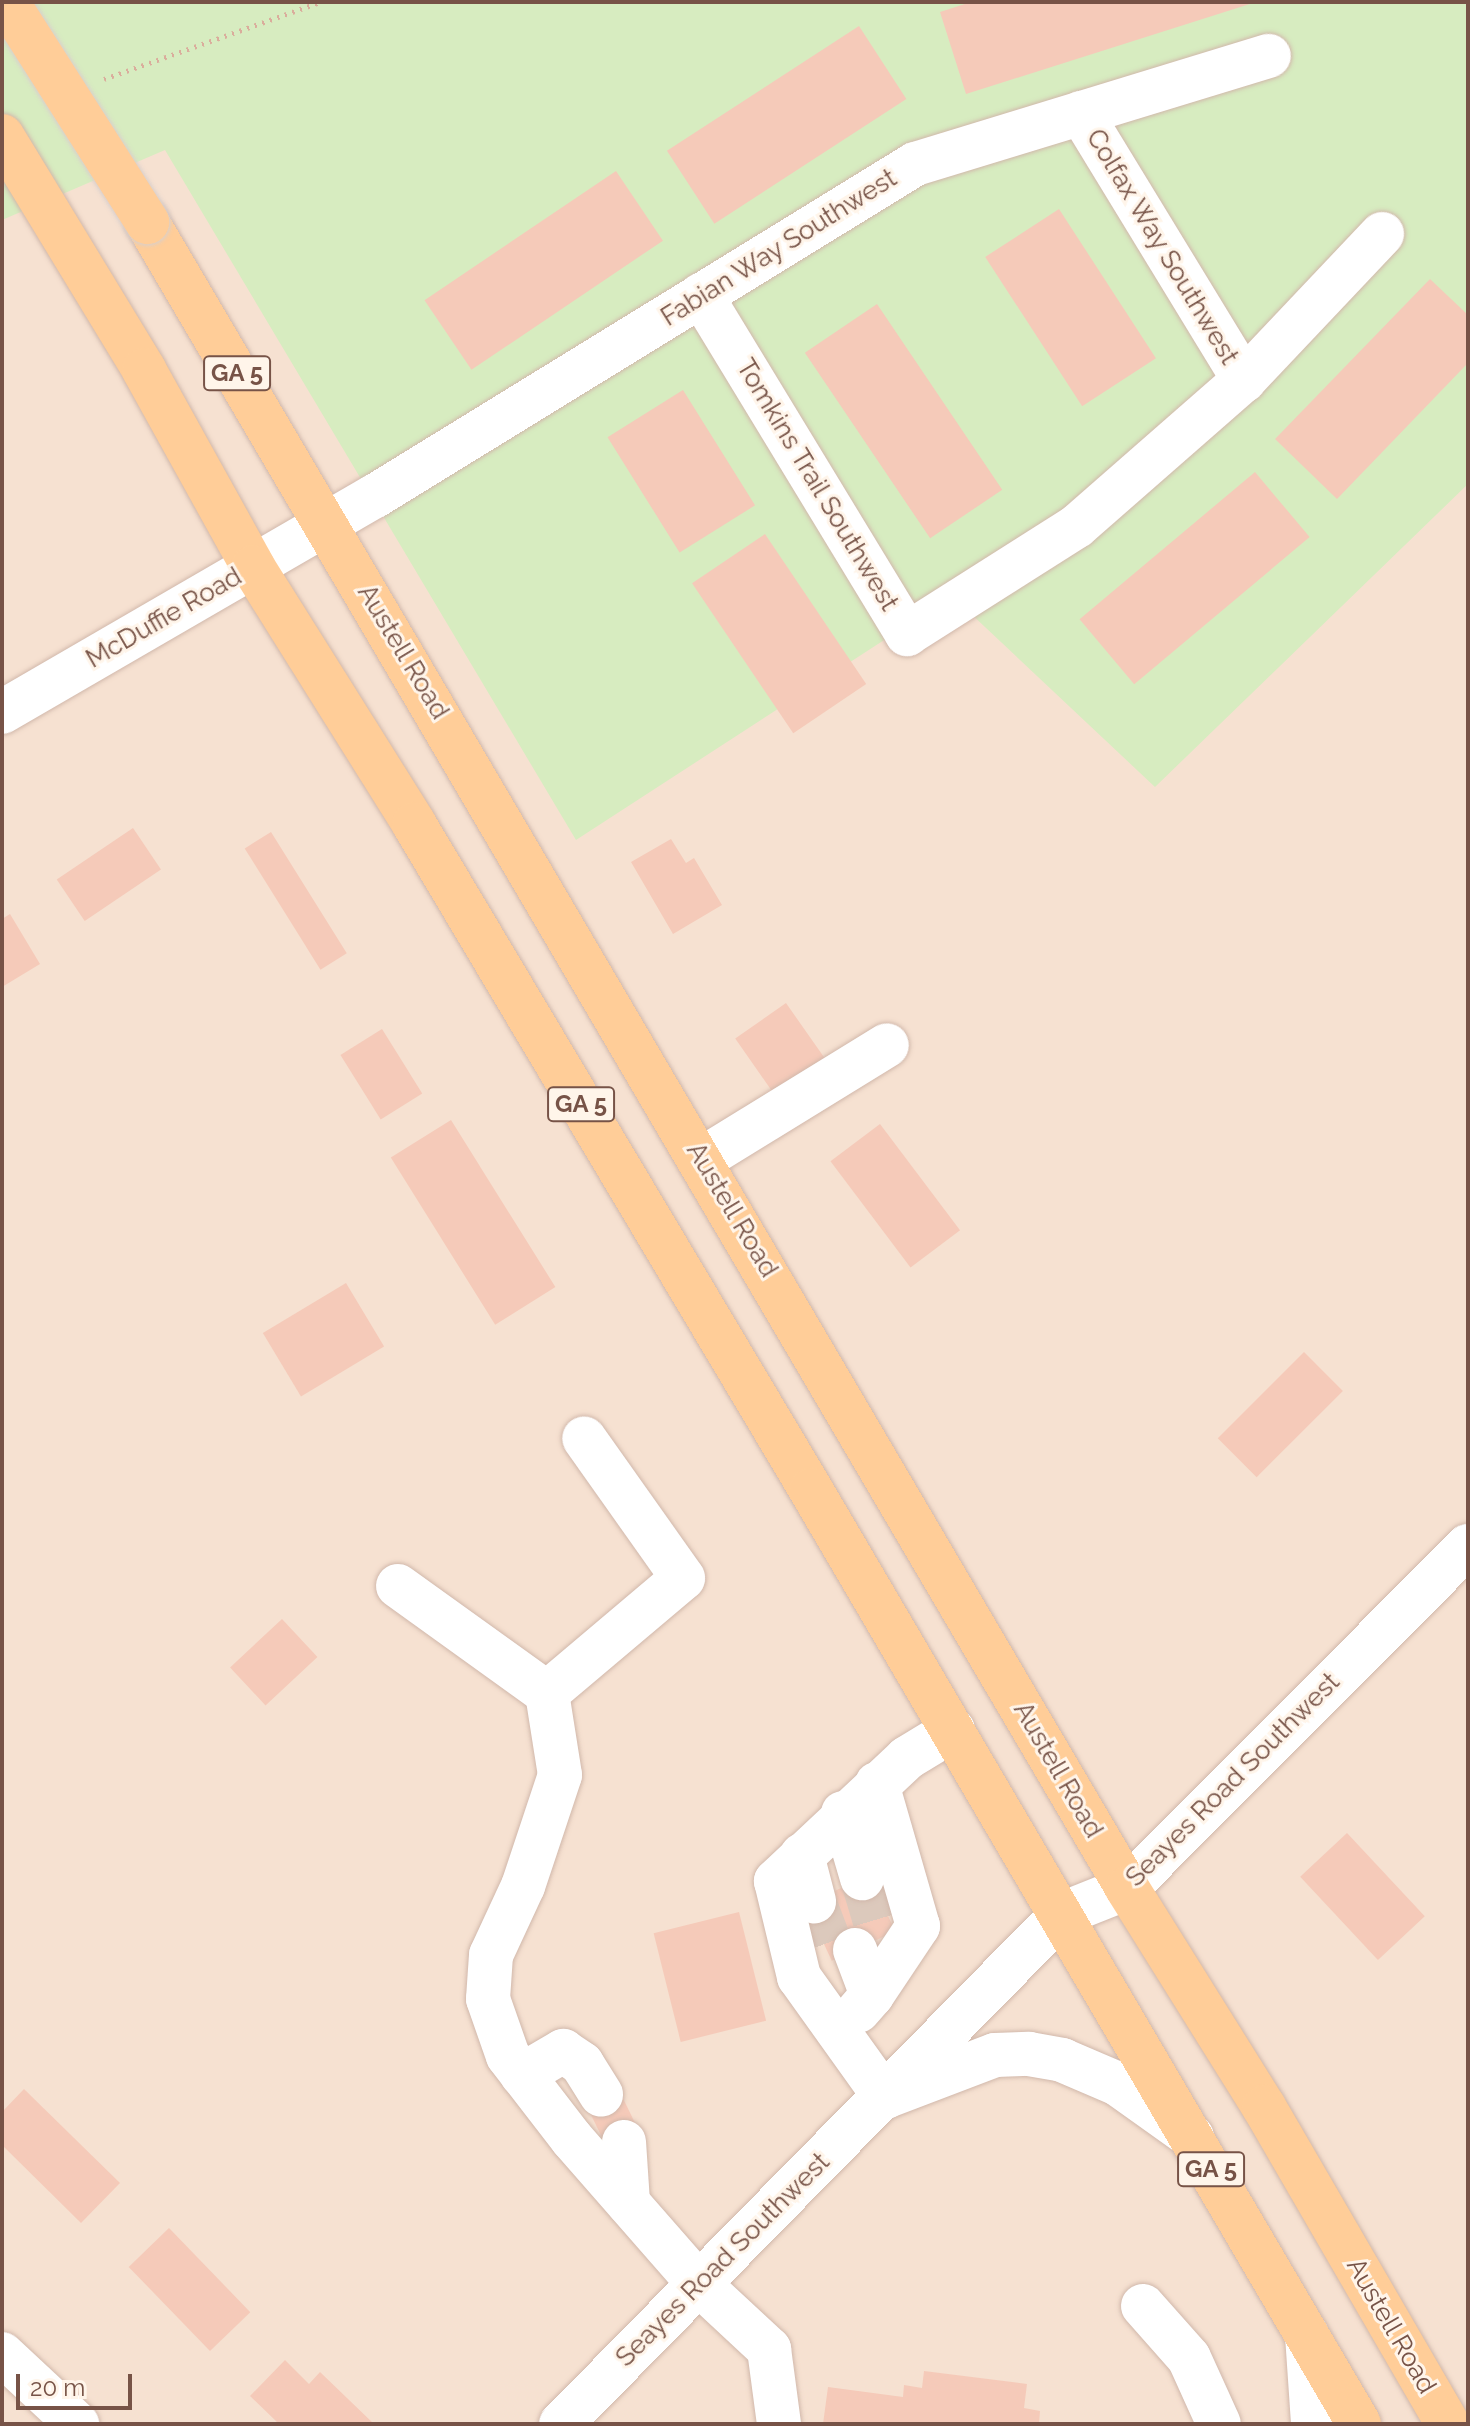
<!DOCTYPE html>
<html>
<head>
<meta charset="utf-8">
<style>
  body { margin:0 }
  #map { position:relative; width:1470px; height:2426px; overflow:hidden; background:#fef0e3; font-family:Raleway,sans-serif }
  div>[style] { position:absolute }
  .residential>* { inset:0; background:#f6e1d1; transform-origin:0 0 }
  .green>* { inset:0; background:#d7ecc0 }
  .building>* { inset:0; background:#f5cab9; transform-origin:0 0 }
  .minor-tunnel>* { height:44px; margin-top:-22px; transform-origin:0; background:repeating-linear-gradient(90deg,#dcc9bc 0 44px,transparent 0 66px) }
  .path>* { height:5px; margin-top:-2.5px; transform-origin:0; background:repeating-linear-gradient(90deg,#daad9c 0 2px,transparent 0 8px) }
  .roads { filter:drop-shadow(0 0 2px #d1b8ab) drop-shadow(0 0 2px #d1b8ab) }
  .minor>* { height:44px; margin:-22px; padding:0 22px; transform-origin:22px; border-radius:22px; background:#fff }
  .major>* { height:44px; margin:-22px; padding:0 22px; transform-origin:22px; border-radius:22px; background:#ffcd98 }
  .bridges { filter:drop-shadow(0 0 2px #d9cfcb) drop-shadow(0 0 2px #d9cfcb) }
  .major-bridge>* { height:44px; margin:-22px; padding:0 22px; transform-origin:22px; border-radius:22px; background:#ffcd98 }
  span { translate:-50% -50%; white-space:nowrap; text-align:center; line-height:1.15; -webkit-text-stroke:6px #fff5ea; paint-order:stroke }
  .shield-label span { padding:2px 6px; background:#fff5ea; border:2px solid; border-radius:6px; -webkit-text-stroke-width:0 }
  .shield-label { font-size:24px; color:#775347; font-weight:700 }
  .street-label { font-size:26px; color:#775347 }
  .frame { position:absolute; inset:0; border:4px solid #775347; pointer-events:none }
  .scale { position:absolute; left:16px; top:2374px; width:116px; height:36px; box-sizing:border-box; border:4px solid #775347; border-top:0; padding-left:10px; font-size:24px; line-height:28px; white-space:nowrap; color:#775347; -webkit-text-stroke:6px #fff5ea; paint-order:stroke }
</style>
</head>
<body>
<div id="map">
  <div class="residential">
    <i style="left:2px;top:2px;width:1466px;height:2422px"></i>
  </div>
  <div class="green">
    <i style="clip-path:polygon(32px 2px,1468px 2px,1468px 484px,1155px 787px,952px 596px,576px 840px,165px 150px,2px 220px,2px 12px)"></i>
  </div>
  <div class="building">
    <i style="clip-path:polygon(971px 2px,1253px 2px,1253px 3px,966px 94px,940px 12px)"></i>
    <i style="left:859px;top:26px;width:87px;height:229px;rotate:57deg"></i>
    <i style="left:616px;top:171px;width:84px;height:231px;rotate:56deg"></i>
    <i style="left:1059px;top:209px;width:178px;height:88px;rotate:57deg"></i>
    <i style="clip-path:polygon(1430px 279px,1468px 315px,1468px 363px,1337px 499px,1275px 439px)"></i>
    <i style="left:877px;top:304px;width:224px;height:87px;rotate:56deg"></i>
    <i style="left:683px;top:390px;width:136px;height:89px;rotate:58deg"></i>
    <i style="left:1255px;top:472px;width:85px;height:229px;rotate:50deg"></i>
    <i style="left:765px;top:534px;width:181px;height:88px;rotate:56deg"></i>
    <i style="left:133px;top:828px;width:50px;height:92px;rotate:56deg"></i>
    <i style="left:271px;top:832px;width:143px;height:31px;rotate:58deg"></i>
    <i style="clip-path:polygon(671px 839px,686px 863px,694px 858px,722px 905px,673px 934px,631px 862px)"></i>
    <i style="clip-path:polygon(10px 914px,40px 964px,2px 987px,2px 919px)"></i>
    <i style="left:786px;top:1003px;width:70px;height:62px;rotate:55deg"></i>
    <i style="left:382px;top:1029px;width:76px;height:49px;rotate:58deg"></i>
    <i style="left:451px;top:1120px;width:197px;height:71px;rotate:58deg"></i>
    <i style="left:880px;top:1124px;width:133px;height:62px;rotate:53deg"></i>
    <i style="left:346px;top:1283px;width:74px;height:97px;rotate:59deg"></i>
    <i style="left:1304px;top:1352px;width:55px;height:122px;rotate:45deg"></i>
    <i style="left:282px;top:1619px;width:52px;height:71px;rotate:47deg"></i>
    <i style="left:1347px;top:1833px;width:114px;height:64px;rotate:47deg"></i>
    <i style="left:869px;top:1875px;width:62px;height:70px;rotate:65deg"></i>
    <i style="left:739px;top:1912px;width:112px;height:88px;rotate:76deg"></i>
    <i style="left:617px;top:2086px;width:52px;height:36px;rotate:64deg"></i>
    <i style="clip-path:polygon(24px 2089px,120px 2183px,81px 2223px,2px 2145px,2px 2112px)"></i>
    <i style="left:169px;top:2228px;width:117px;height:56px;rotate:46deg"></i>
    <i style="clip-path:polygon(285px 2360px,309px 2384px,320px 2372px,374px 2424px,279px 2424px,250px 2396px)"></i>
    <i style="clip-path:polygon(924px 2371px,1027px 2384px,1024px 2408px,1040px 2411px,1039px 2424px,823px 2424px,828px 2387px,903px 2397px,904px 2385px,922px 2388px)"></i>
  </div>
  <div class="minor-tunnel">
    <i style="left:862px;top:1878px;width:63px;rotate:73.3deg"></i>
    <i style="left:814px;top:1901px;width:62px;rotate:69.2deg"></i>
  </div>
  <div class="path">
    <i style="left:104px;top:79px;width:229px;rotate:-19.6deg"></i>
  </div>
  <div class="roads">
    <div class="minor">
      <i style="left:1081px;top:113px;width:313px;rotate:58.6deg"></i>
      <i style="left:701px;top:295px;width:397px;rotate:58.7deg"></i>
      <i style="left:907px;top:634px;width:201px;rotate:-32.4deg"></i>
      <i style="left:1077px;top:526px;width:222px;rotate:-41.2deg"></i>
      <i style="left:1244px;top:380px;width:201px;rotate:-46.6deg"></i>
      <i style="left:2px;top:712px;width:431px;rotate:-30.1deg"></i>
      <i style="left:375px;top:496px;width:634px;rotate:-31.58deg"></i>
      <i style="left:915px;top:164px;width:370px;rotate:-17deg"></i>
      <i style="left:702px;top:1159px;width:217px;rotate:-31.6deg"></i>
      <i style="left:398px;top:1586px;width:183px;rotate:35.7deg"></i>
      <i style="left:547px;top:1693px;width:83px;rotate:81deg"></i>
      <i style="left:560px;top:1775px;width:117px;rotate:108.4deg"></i>
      <i style="left:523px;top:1886px;width:76px;rotate:114.9deg"></i>
      <i style="left:491px;top:1955px;width:44px;rotate:93.9deg"></i>
      <i style="left:488px;top:1999px;width:60px;rotate:70.7deg"></i>
      <i style="left:508px;top:2056px;width:105px;rotate:52.4deg"></i>
      <i style="left:572px;top:2139px;width:193px;rotate:48.8deg"></i>
      <i style="left:699px;top:2284px;width:96px;rotate:42.9deg"></i>
      <i style="left:769px;top:2349px;width:76px;rotate:82.4deg"></i>
      <i style="left:547px;top:1693px;width:178px;rotate:-40.2deg"></i>
      <i style="left:683px;top:1578px;width:171px;rotate:-125.3deg"></i>
      <i style="left:953px;top:1730px;width:54px;rotate:148.7deg"></i>
      <i style="left:907px;top:1758px;width:180px;rotate:136.8deg"></i>
      <i style="left:776px;top:1881px;width:99px;rotate:76.5deg"></i>
      <i style="left:799px;top:1977px;width:148px;rotate:54.4deg"></i>
      <i style="left:885px;top:2097px;width:118px;rotate:-20.9deg"></i>
      <i style="left:995px;top:2055px;width:34px;rotate:-2deg"></i>
      <i style="left:1029px;top:2054px;width:34px;rotate:10deg"></i>
      <i style="left:1062px;top:2060px;width:61px;rotate:23.2deg"></i>
      <i style="left:1118px;top:2084px;width:91px;rotate:35.6deg"></i>
      <i style="left:843px;top:1813px;width:68px;rotate:73.7deg"></i>
      <i style="left:802px;top:1855px;width:48px;rotate:75.4deg"></i>
      <i style="left:855px;top:1950px;width:48px;rotate:69.3deg"></i>
      <i style="left:872px;top:1995px;width:21px;rotate:131deg"></i>
      <i style="left:872px;top:1995px;width:83px;rotate:-56.3deg"></i>
      <i style="left:918px;top:1926px;width:148px;rotate:-106.1deg"></i>
      <i style="left:522px;top:2075px;width:48px;rotate:-30.3deg"></i>
      <i style="left:563px;top:2051px;width:23px;rotate:34deg"></i>
      <i style="left:582px;top:2064px;width:36px;rotate:58deg"></i>
      <i style="left:624px;top:2142px;width:61px;rotate:86.2deg"></i>
      <i style="left:1143px;top:2306px;width:69px;rotate:48.5deg"></i>
      <i style="left:1189px;top:2358px;width:72px;rotate:65.6deg"></i>
      <i style="left:1307px;top:2335px;width:89px;rotate:86.1deg"></i>
      <i style="left:2px;top:2354px;width:103px;rotate:43deg"></i>
      <i style="left:561px;top:2424px;width:715px;rotate:-45.51deg"></i>
      <i style="left:1062px;top:1914px;width:70px;rotate:-21.8deg"></i>
      <i style="left:1127px;top:1888px;width:483px;rotate:-45.1deg"></i>
    </div>
    <div class="major">
      <i style="left:2px;top:136px;width:274px;rotate:58.7deg"></i>
      <i style="left:144px;top:370px;width:225px;rotate:61deg"></i>
      <i style="left:253px;top:567px;width:303px;rotate:57.9deg"></i>
      <i style="left:414px;top:824px;width:775px;rotate:59.2deg"></i>
      <i style="left:811px;top:1490px;width:1083px;rotate:59.6deg"></i>
      <i style="left:147px;top:222px;width:1933px;rotate:59.53deg"></i>
      <i style="left:1127px;top:1888px;width:258px;rotate:58deg"></i>
      <i style="left:1264px;top:2107px;width:367px;rotate:59.9deg"></i>
    </div>
  </div>
  <div class="bridges">
    <div class="major-bridge">
      <i style="left:7px;top:2px;width:261px;rotate:57.5deg"></i>
    </div>
  </div>
  <div class="shield-label">
    <span style="left:237px;top:373px">GA 5</span>
    <span style="left:581px;top:1104px">GA 5</span>
    <span style="left:1211px;top:2169px">GA 5</span>
  </div>
  <div class="street-label">
    <span style="left:1162px;top:247px;rotate:59deg">Colfax Way Southwest</span>
    <span style="left:779px;top:248px;rotate:-32deg">Fabian Way Southwest</span>
    <span style="left:817px;top:485px;rotate:59deg">Tomkins Trail Southwest</span>
    <span style="left:164px;top:618px;rotate:-30deg">McDuffie Road</span>
    <span style="left:403px;top:652px;rotate:59deg">Austell Road</span>
    <span style="left:732px;top:1210px;rotate:59deg">Austell Road</span>
    <span style="left:1058px;top:1770px;rotate:60deg">Austell Road</span>
    <span style="left:1233px;top:1780px;rotate:-45deg">Seayes Road Southwest</span>
    <span style="left:723px;top:2260px;rotate:-45deg">Seayes Road Southwest</span>
    <span style="left:1391px;top:2326px;rotate:60deg">Austell Road</span>
  </div>
  <div class="frame"></div>
  <div class="scale">20 m</div>
</div>
</body>
</html>
